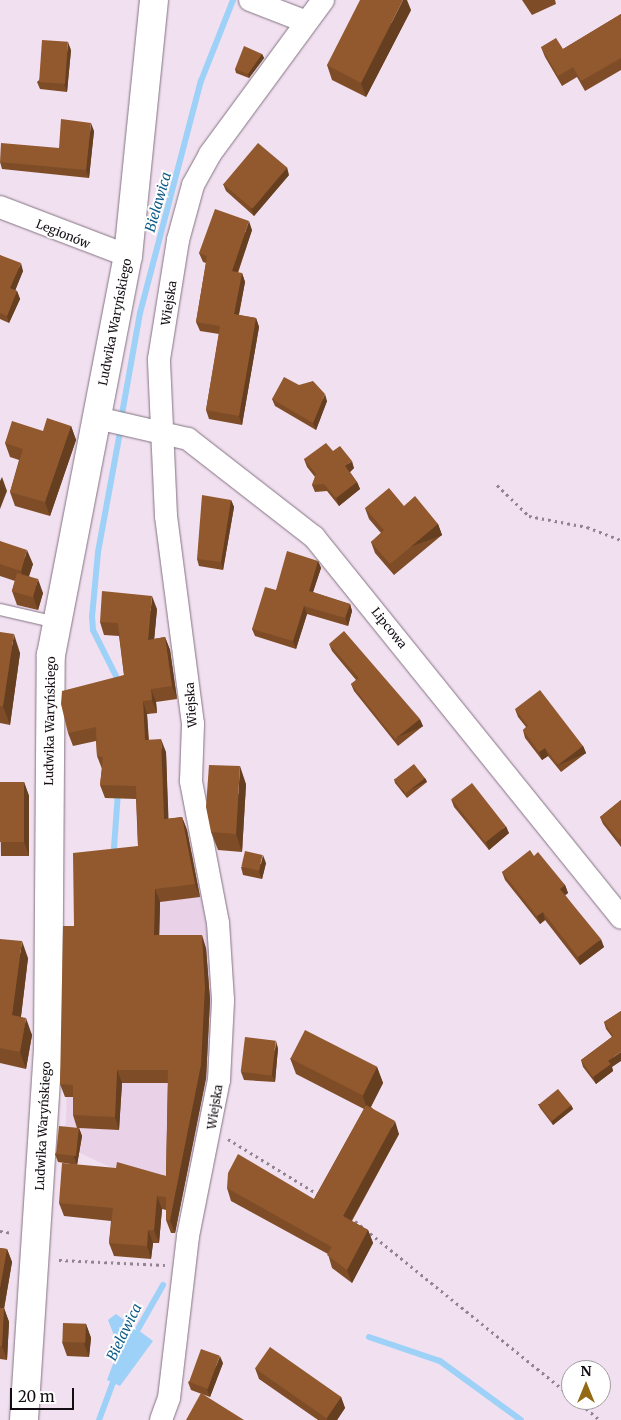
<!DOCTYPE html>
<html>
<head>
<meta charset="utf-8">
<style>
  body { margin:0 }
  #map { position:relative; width:621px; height:1420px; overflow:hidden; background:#f1e0f0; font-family:Merriweather,serif }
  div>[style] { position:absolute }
  .built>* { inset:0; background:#e9d2e8 }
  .water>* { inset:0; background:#9dd1f7 }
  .stream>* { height:6px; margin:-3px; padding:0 3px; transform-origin:3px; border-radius:3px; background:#9dd1f7 }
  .path>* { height:3px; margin-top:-1.5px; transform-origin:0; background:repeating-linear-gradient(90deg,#90848f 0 2.5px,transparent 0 6.5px) }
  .roads { filter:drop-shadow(0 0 1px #837382) drop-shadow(0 0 1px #837382) }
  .service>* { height:11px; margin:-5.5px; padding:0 5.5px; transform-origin:5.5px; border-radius:5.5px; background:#fff }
  .minor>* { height:22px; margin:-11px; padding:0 11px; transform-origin:11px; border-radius:11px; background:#fff }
  .secondary>* { height:28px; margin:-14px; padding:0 14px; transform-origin:14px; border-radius:14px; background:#fff }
  .wall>* { inset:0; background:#7e4d28 }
  .shaded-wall>* { inset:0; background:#663e20; transform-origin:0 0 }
  .building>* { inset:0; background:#92592e; transform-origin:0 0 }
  span { translate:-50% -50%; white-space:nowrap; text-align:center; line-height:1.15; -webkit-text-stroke:4px #fff; paint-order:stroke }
  .street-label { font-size:12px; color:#130d13 }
  .water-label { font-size:14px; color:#0e5c88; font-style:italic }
  .north { position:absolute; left:561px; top:1360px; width:50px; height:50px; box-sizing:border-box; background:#fff; border:1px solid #a19ea1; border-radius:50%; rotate:0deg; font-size:14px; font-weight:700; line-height:20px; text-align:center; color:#130d13 }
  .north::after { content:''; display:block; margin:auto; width:18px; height:22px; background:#936913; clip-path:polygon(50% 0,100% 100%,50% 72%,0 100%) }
  .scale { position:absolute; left:10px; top:1388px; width:64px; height:22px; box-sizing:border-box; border:2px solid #130d13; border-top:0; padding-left:6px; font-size:15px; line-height:18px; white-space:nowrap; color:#130d13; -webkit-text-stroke:4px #fff; paint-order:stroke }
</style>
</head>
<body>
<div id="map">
  <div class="built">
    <i style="clip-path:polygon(196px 852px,215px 943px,211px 1081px,181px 1200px,58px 1143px,66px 1123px,68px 1033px,107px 866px)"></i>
  </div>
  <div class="water">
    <i style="clip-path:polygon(116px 1314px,153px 1341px,120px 1386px,107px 1380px,119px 1348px,108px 1320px)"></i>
  </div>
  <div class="stream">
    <i style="left:122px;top:414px;width:103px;rotate:-79.9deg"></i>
    <i style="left:140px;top:313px;width:240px;rotate:-75.3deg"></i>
    <i style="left:201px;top:81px;width:87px;rotate:-68.4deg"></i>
    <i style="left:119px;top:682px;width:58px;rotate:-116.6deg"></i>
    <i style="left:93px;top:630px;width:13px;rotate:-94deg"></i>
    <i style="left:92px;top:617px;width:65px;rotate:-84.7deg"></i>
    <i style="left:98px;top:552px;width:122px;rotate:-79.6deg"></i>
    <i style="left:114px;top:848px;width:56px;rotate:-85.9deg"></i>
    <i style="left:369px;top:1337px;width:75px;rotate:18.7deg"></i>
    <i style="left:440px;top:1361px;width:100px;rotate:36.1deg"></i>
    <i style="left:133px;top:1338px;width:61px;rotate:-60.5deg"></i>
    <i style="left:99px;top:1420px;width:46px;rotate:-69.6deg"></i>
  </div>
  <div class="path">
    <i style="left:497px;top:485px;width:45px;rotate:44.1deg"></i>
    <i style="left:529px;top:516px;width:59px;rotate:10.7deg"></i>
    <i style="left:587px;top:527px;width:36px;rotate:21deg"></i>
    <i style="left:228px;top:1139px;width:109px;rotate:31.5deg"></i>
    <i style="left:350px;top:1217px;width:284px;rotate:39deg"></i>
    <i style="left:0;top:1231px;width:12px;rotate:9deg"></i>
    <i style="left:59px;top:1260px;width:106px;rotate:2.7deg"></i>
    <i style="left:576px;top:1400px;width:31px;rotate:40deg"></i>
  </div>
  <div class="roads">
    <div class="service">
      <i style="left:0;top:609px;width:57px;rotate:13.1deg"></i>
    </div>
    <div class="minor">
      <i style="left:250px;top:0;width:58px;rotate:21.3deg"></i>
      <i style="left:0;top:207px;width:137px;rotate:20.9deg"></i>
      <i style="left:97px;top:418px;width:93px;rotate:13deg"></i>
      <i style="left:188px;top:439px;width:160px;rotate:37.9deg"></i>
      <i style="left:314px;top:537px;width:489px;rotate:51.1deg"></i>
      <i style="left:161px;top:1420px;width:23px;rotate:-70deg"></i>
      <i style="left:169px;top:1398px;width:163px;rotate:-83.3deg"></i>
      <i style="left:188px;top:1236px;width:159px;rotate:-78.8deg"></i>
      <i style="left:219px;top:1080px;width:80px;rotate:-87.1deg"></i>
      <i style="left:223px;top:1000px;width:77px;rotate:-93.7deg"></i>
      <i style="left:218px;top:923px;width:145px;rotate:-100.8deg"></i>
      <i style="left:191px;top:781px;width:57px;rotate:-88deg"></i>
      <i style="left:193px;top:724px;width:210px;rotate:-97.4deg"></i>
      <i style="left:166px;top:516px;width:157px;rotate:-92.6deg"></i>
      <i style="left:159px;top:359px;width:121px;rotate:-80.9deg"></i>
      <i style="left:178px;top:240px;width:57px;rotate:-74.7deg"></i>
      <i style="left:193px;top:185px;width:35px;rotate:-61deg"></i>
      <i style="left:210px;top:154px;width:191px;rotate:-53.7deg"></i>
    </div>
    <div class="secondary">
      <i style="left:24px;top:1420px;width:373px;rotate:-86.3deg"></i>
      <i style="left:48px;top:1048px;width:393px;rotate:-89.6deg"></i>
      <i style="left:51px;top:655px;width:406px;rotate:-79.1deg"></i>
      <i style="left:128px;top:256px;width:257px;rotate:-84.2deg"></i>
    </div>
  </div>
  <div class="wall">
    <i style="clip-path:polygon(522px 0,555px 0,556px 4px,532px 15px)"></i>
    <i style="clip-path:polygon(411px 10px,366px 97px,332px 80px,327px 65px)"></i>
    <i style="clip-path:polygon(621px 14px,621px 70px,585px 91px,577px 77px,562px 86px,545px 57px,541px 47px,563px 49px)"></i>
    <i style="clip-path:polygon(71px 50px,67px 92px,40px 89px,37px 82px)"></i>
    <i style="clip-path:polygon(262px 54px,264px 58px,249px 78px,236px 73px,235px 69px)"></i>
    <i style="clip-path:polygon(94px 131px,89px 178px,2px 169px,0 162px,59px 148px)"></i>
    <i style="clip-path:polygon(289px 175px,254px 216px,226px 191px,223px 184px)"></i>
    <i style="clip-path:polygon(252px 230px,238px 273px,242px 273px,245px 282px,239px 315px,256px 318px,259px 327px,242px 425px,209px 419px,206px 410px,219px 334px,200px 331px,196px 322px,206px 263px,203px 262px,199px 253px)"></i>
    <i style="clip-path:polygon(0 255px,23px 271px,15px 290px,17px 291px,20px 299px,9px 323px,0 319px)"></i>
    <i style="clip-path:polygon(299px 385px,327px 401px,316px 430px,275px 406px,272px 399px)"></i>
    <i style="clip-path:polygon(71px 426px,76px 440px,50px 516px,15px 506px,10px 492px,19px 460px,10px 457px,5px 443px,43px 431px)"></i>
    <i style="clip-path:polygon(333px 451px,354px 468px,350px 472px,357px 482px,360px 489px,339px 506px,327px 491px,315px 492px,312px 485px,315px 477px,307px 467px,304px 459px)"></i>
    <i style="clip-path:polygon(231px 500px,234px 507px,223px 570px,199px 566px,197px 559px)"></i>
    <i style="clip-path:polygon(404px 506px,438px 524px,442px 535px,394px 575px,375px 553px,371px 542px,381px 533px,369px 519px,365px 508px)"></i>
    <i style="clip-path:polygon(0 541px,33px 564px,29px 576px,43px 593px,38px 610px,17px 605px,12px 591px,15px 581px,0 576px)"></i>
    <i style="clip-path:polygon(318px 561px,321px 568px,313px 592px,350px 604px,352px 611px,348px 626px,307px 614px,296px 649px,255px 636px,252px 629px,276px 590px)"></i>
    <i style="clip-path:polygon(evenodd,157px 609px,154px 639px,165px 637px,170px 650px,177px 699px,156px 702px,157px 713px,147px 714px,149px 740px,166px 752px,168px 819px,182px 817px,187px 830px,200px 897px,160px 902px,159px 935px,206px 948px,210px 1000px,206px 1078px,175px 1233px,171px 1233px,166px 1220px,166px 1210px,162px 1209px,159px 1243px,153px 1243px,151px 1259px,114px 1256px,109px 1243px,111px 1221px,64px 1216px,59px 1203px,77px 1165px,58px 1162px,55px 1154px,77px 1128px,73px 1115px,73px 1097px,65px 1097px,60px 1084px,74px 926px,138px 846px,136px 799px,105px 798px,100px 785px,102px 769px,97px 756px,96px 741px,73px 746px,68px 733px,124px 675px,119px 636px,104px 635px,100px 622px,157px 609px,122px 1083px,168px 1083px,166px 1176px,77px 1165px,82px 1136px,79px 1128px,119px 1130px,122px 1083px)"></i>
    <i style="clip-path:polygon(0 632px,20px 653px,10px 725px,0 723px)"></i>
    <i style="clip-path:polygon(329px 644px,423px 726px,398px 746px,354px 691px,351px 684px,356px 680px,332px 651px)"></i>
    <i style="clip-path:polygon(515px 709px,583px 746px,586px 753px,561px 772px,548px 756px,542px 760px,525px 738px,523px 730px,526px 727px,518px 717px)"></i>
    <i style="clip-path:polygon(425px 778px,427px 782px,407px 798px,395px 783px,394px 779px)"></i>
    <i style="clip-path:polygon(24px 782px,29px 796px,29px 856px,1px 856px,0 783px)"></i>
    <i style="clip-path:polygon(246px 784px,242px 852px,218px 850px,211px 832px)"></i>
    <i style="clip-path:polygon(451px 799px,509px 833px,489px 850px,454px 807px)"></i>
    <i style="clip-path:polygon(621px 800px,621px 847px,603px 824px,600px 817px)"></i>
    <i style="clip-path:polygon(534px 856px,565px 885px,568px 893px,565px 895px,604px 947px,580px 965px,545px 920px,540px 924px,505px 880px,502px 872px)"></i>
    <i style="clip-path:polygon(266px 863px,262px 879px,243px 875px,241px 867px)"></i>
    <i style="clip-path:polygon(0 939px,28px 958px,21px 1017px,32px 1035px,26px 1069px,0 1063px)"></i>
    <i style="clip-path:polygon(621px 1011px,612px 1067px,613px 1071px,596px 1084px,583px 1067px,581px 1060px,612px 1037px,606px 1029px,604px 1022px)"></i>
    <i style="clip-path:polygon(278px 1048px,275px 1082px,244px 1080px,241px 1072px)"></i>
    <i style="clip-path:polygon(290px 1058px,377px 1067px,383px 1083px,371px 1107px,399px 1134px,352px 1221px,368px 1230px,373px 1243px,352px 1283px,332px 1268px,328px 1254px,231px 1201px,227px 1188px,314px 1199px,364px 1109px,296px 1074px)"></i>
    <i style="clip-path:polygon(538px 1104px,571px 1105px,573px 1109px,553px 1125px,540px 1108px)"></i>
    <i style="clip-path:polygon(0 1248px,7px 1249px,12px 1262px,4px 1308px,9px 1322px,7px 1360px,0 1359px)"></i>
    <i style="clip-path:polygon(86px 1324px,91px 1338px,89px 1357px,67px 1356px,62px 1342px)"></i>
    <i style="clip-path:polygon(223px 1363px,210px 1397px,191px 1390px,188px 1382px)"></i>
    <i style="clip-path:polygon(255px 1368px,341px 1397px,345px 1408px,337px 1420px,318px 1420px,259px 1379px)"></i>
  </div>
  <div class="shaded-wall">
    <i style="clip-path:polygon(403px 0,407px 0,411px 10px,366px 97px,361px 83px)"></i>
    <i style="clip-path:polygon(68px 42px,71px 50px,67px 92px,64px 84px)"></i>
    <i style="clip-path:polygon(262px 54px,264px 58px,249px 78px,248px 74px)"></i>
    <i style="clip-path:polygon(91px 123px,94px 131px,89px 178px,86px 170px)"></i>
    <i style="clip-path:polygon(287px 167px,289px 175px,254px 216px,251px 208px)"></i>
    <i style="clip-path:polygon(249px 221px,252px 230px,235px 280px,232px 271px)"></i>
    <i style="clip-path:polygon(21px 263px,23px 271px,13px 296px,10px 288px)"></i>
    <i style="clip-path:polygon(242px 273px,245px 282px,237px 323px,234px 314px)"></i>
    <i style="clip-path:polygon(17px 291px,20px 299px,9px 323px,7px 316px)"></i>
    <i style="clip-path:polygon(256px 318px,259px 327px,242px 425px,239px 416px)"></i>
    <i style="clip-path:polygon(325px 394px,327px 401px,316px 430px,313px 423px)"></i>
    <i style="clip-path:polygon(71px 426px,76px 440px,50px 516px,45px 502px)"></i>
    <i style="clip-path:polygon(352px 461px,354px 468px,348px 474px,345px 466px)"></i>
    <i style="clip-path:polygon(2px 477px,7px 491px,0 509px,0 481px)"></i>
    <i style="clip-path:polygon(357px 482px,360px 489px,339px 506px,336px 498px)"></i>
    <i style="clip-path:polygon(231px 500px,234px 507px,223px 570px,221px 562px)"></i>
    <i style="left:438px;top:524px;width:12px;height:62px;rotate:70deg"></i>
    <i style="clip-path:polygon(27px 550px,33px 564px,26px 585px,21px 571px)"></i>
    <i style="clip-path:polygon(318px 561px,321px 568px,311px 598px,309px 591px)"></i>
    <i style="clip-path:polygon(38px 579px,43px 593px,38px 610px,33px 596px)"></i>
    <i style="clip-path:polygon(152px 596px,157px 609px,153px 653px,148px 640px)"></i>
    <i style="clip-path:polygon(350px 604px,352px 611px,348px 626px,345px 618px)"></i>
    <i style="clip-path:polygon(304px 606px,307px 614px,296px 649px,293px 641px)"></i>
    <i style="clip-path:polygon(14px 634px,20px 653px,10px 725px,3px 706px)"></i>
    <i style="clip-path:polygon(165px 637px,170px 650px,177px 699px,172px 686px)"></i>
    <i style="clip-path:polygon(151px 689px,156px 702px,157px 713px,152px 700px)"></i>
    <i style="clip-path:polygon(143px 701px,147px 714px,149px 753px,145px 740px)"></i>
    <i style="left:420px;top:719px;width:8px;height:32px;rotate:67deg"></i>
    <i style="clip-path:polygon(161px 739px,166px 752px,169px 832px,164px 819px)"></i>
    <i style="left:583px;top:746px;width:8px;height:31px;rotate:67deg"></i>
    <i style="clip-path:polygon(545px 748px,548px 756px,542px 760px,539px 752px)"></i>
    <i style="clip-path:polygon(240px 766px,246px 784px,242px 852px,236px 834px)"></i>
    <i style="left:425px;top:778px;width:4px;height:26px;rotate:63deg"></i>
    <i style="clip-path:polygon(24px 782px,29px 796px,29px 856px,24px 842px)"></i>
    <i style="clip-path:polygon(182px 817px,187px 830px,200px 897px,195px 884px)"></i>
    <i style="clip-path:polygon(506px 826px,509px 833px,489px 850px,486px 842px)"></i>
    <i style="clip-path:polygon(263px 855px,266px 863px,262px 879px,259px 872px)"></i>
    <i style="clip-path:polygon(565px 885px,568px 893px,563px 897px,560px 889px)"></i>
    <i style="clip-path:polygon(155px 889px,160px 902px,159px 948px,154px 935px)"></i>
    <i style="clip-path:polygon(543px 912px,545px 920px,540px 924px,537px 916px)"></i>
    <i style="clip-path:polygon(202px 935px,206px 948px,210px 1000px,206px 1078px,175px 1233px,170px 1220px)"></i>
    <i style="clip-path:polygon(601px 939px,604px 947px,580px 965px,578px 957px)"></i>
    <i style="clip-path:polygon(22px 941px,28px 958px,19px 1032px,12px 1015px)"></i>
    <i style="clip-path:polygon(26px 1018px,32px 1035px,26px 1069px,20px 1052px)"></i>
    <i style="clip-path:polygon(276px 1041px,278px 1048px,275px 1082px,272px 1075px)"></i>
    <i style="clip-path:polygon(621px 1052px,621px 1061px,612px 1067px,613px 1071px,596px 1084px,593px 1077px,608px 1061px)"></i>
    <i style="clip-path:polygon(377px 1067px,383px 1083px,368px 1112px,363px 1096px)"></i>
    <i style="clip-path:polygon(117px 1070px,122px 1083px,119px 1130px,115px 1117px)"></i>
    <i style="clip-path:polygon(571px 1105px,573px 1109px,553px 1125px,552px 1121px)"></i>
    <i style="clip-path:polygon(395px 1121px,399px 1134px,347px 1228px,343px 1216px)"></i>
    <i style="clip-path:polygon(79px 1128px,82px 1136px,77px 1165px,74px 1157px)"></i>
    <i style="clip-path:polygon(157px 1196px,162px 1209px,159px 1243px,154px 1230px)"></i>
    <i style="clip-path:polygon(148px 1230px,153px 1243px,151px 1259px,147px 1246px)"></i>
    <i style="clip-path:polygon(368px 1230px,373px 1243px,352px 1283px,347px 1270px)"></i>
    <i style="clip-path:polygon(7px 1249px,12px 1262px,2px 1321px,0 1317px,0 1288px)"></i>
    <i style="clip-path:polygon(4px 1308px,9px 1322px,7px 1360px,2px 1346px)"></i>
    <i style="clip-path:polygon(86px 1324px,91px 1338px,89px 1357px,84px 1343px)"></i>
    <i style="clip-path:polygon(220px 1356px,223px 1363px,210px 1397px,207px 1389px)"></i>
    <i style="clip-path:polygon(341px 1397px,345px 1408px,337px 1420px,327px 1420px,327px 1418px)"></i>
  </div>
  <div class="building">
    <i style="clip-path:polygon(360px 0,403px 0,361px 83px,327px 65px)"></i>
    <i style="clip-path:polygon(621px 14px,621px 58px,581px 81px,573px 67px,558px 76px,541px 47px,556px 38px,563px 49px)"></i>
    <i style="left:42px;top:40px;width:26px;height:42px;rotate:4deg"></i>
    <i style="clip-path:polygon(244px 46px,262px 54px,248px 74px,235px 69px)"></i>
    <i style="clip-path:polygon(61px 119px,91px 123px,86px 170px,0 162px,1px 143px,59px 148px)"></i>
    <i style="left:258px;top:143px;width:38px;height:54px;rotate:40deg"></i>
    <i style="clip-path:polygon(215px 209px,249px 221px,232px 271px,242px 273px,234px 314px,256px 318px,239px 416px,206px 410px,220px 326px,196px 322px,207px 256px,199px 253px)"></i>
    <i style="clip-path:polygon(0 255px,21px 263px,10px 288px,17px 291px,7px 316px,0 313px)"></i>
    <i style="clip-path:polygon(284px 377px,299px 385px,313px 381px,325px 394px,313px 423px,272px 399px)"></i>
    <i style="clip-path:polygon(47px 418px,71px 426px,45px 502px,10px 492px,23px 449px,5px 443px,12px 421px,43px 431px)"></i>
    <i style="clip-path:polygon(326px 443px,333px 451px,340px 446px,352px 461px,345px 466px,357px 482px,336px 498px,324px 484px,312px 485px,316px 474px,304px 459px)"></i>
    <i style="clip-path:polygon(389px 488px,404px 506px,415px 496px,438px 524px,390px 564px,371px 542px,384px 530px,365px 508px)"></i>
    <i style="clip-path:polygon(202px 495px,231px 500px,221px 562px,197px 559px)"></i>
    <i style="clip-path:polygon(0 541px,27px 550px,21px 571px,0 564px)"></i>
    <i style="clip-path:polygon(287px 551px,318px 561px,309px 591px,350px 604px,345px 618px,304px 606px,293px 641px,252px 629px,265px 587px,276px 590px)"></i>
    <i style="left:17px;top:573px;width:22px;height:19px;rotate:16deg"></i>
    <i style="clip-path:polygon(102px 591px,152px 596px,148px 640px,165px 637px,172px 686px,151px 689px,152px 700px,143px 701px,145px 740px,161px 739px,164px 819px,182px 817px,195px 884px,155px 889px,154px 935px,202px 935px,205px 987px,201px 1065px,170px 1220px,166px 1220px,166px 1197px,157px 1196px,154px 1230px,148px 1230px,147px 1246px,109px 1243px,113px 1208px,59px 1203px,62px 1163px,116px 1168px,117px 1162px,166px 1176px,168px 1070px,117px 1070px,115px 1117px,73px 1115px,73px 1085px,60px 1084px,63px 926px,74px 926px,73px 853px,138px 846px,136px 786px,100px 785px,103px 757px,97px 756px,96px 727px,68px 733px,61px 704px,62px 691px,124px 675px,118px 623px,100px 622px)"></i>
    <i style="clip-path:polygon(344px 631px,420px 719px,395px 739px,351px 684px,359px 678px,329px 644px)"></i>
    <i style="clip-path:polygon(0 632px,14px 634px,3px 706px,0 706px)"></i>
    <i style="clip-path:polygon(540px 690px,583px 746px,558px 765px,545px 748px,539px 752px,523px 730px,528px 726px,515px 709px)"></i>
    <i style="left:414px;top:764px;width:18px;height:25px;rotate:52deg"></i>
    <i style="clip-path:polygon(209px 765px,240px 766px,236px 834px,211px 832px,206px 807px)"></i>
    <i style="left:24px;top:782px;width:60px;height:24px;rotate:90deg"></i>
    <i style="left:472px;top:783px;width:55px;height:26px;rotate:52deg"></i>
    <i style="clip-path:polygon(621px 800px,621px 838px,619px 840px,600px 817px)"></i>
    <i style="clip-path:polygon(530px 850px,534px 856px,538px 852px,565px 885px,560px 889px,601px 939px,578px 957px,543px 912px,537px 916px,502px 872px)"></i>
    <i style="left:245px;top:851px;width:18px;height:16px;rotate:13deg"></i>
    <i style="clip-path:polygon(0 939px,22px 941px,12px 1015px,26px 1018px,20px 1052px,0 1048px)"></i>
    <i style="clip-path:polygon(621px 1011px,621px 1052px,608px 1061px,611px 1064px,593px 1077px,581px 1060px,613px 1036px,604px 1022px)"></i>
    <i style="left:305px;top:1030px;width:81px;height:32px;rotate:27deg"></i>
    <i style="left:245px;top:1037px;width:31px;height:35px;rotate:7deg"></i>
    <i style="left:558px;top:1089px;width:21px;height:25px;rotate:51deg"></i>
    <i style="clip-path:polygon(366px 1105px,395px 1121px,343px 1216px,368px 1230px,347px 1270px,327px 1255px,332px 1247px,227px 1188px,228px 1173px,238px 1154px,314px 1199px)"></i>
    <i style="left:59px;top:1126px;width:20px;height:28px;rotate:6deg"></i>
    <i style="clip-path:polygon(0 1248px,7px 1249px,0 1288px)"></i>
    <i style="clip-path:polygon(0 1308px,4px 1308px,2px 1346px,0 1346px)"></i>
    <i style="left:63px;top:1323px;width:23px;height:19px;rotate:2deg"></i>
    <i style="left:270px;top:1347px;width:87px;height:26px;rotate:35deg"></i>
    <i style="left:201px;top:1349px;width:20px;height:35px;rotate:20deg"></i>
    <i style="clip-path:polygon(201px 1393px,244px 1420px,186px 1420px)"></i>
  </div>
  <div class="street-label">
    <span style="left:63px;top:234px;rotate:22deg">Legionów</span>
    <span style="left:169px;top:303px;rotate:-81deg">Wiejska</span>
    <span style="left:115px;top:322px;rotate:-79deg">Ludwika Waryńskiego</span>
    <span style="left:389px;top:628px;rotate:51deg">Lipcowa</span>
    <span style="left:191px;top:705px;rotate:-94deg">Wiejska</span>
    <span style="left:50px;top:721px;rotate:-89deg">Ludwika Waryńskiego</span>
    <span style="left:215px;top:1107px;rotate:-81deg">Wiejska</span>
    <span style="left:43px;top:1126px;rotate:-87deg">Ludwika Waryńskiego</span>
  </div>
  <div class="water-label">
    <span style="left:158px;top:202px;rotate:-74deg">Bielawica</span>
    <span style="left:124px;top:1332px;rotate:-64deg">Bielawica</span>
  </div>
  <div class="north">N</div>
  <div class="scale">20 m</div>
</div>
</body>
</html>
